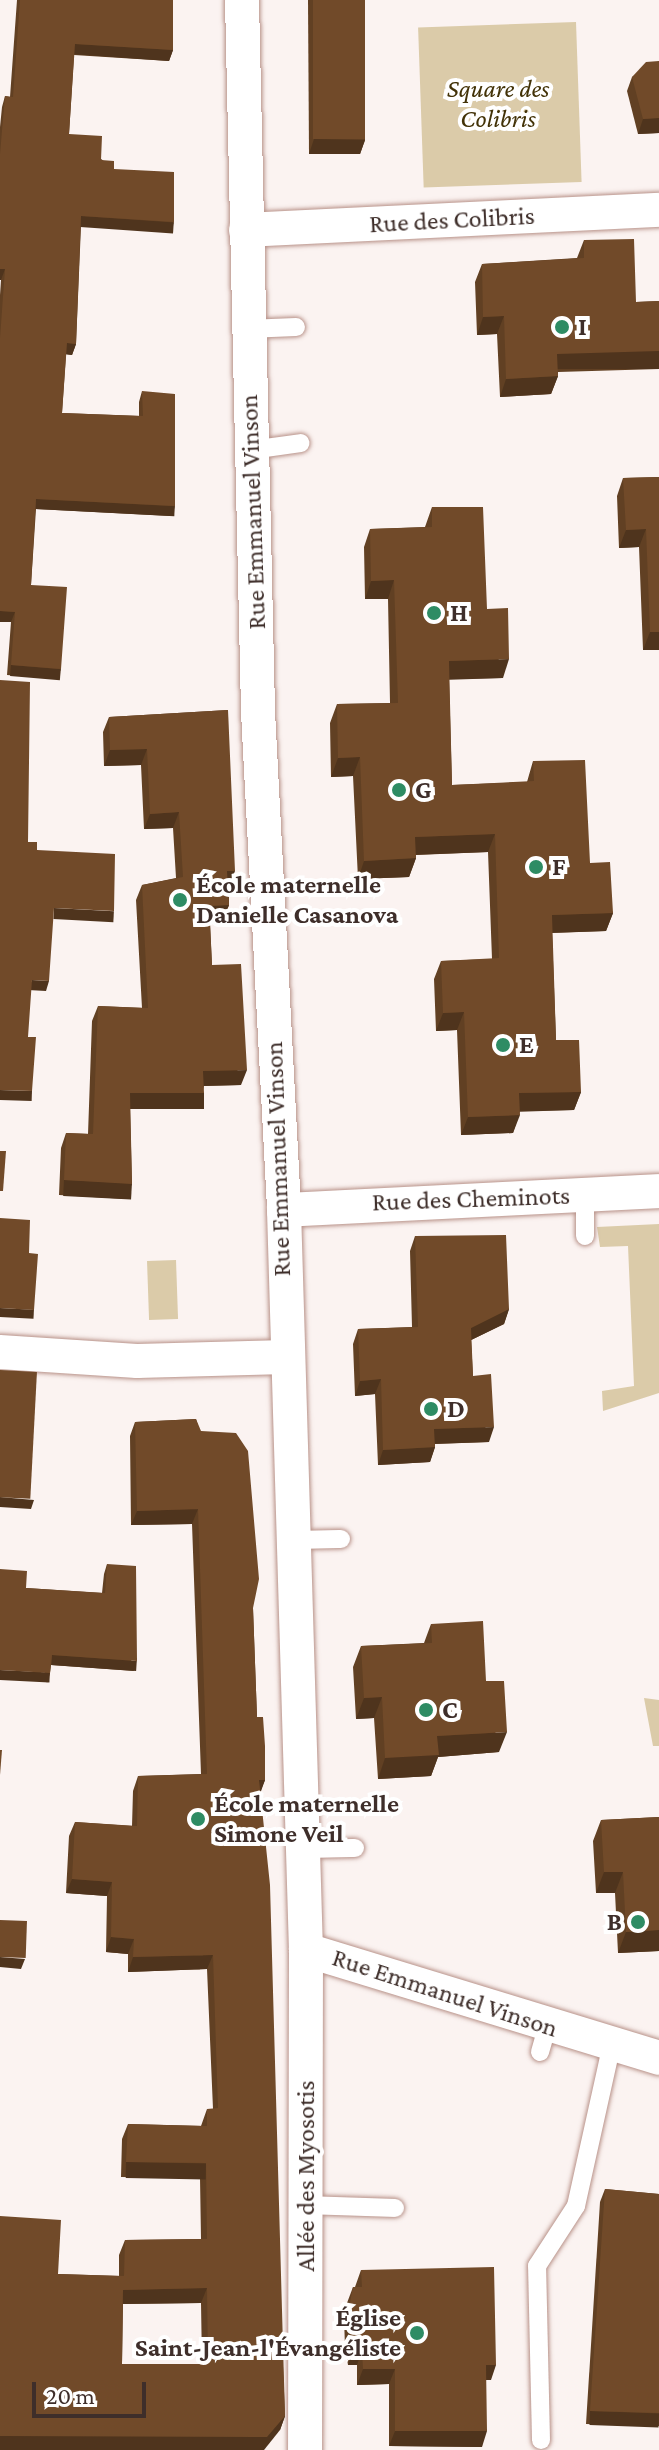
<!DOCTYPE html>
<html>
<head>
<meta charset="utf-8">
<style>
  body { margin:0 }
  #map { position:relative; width:659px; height:2450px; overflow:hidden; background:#fbf3f1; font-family:"Crimson Pro",serif }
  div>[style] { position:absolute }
  .green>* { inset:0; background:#dbcba9; transform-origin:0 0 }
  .roads { filter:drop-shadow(0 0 2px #b89289) drop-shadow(0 0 2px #b89289) }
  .lane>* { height:18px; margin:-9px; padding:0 9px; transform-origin:9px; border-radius:9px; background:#fff }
  .street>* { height:34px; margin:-17px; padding:0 17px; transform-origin:17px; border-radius:17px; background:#fff }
  .wall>* { inset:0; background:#614023 }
  .shaded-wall>* { inset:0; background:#4f341d; transform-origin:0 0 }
  .building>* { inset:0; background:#714a29; transform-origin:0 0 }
  .dots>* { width:22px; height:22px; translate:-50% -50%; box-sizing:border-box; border:4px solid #fff; border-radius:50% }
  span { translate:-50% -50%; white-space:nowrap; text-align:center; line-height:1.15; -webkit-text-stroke:8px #fff; paint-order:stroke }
  .park-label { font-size:26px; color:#423207; font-style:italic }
  .street-label { font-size:26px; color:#3e2e2a }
  .poi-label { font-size:26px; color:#3e2e2a; font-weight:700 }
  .left { translate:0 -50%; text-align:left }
  .right { translate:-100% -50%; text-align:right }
  .scale { position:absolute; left:32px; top:2382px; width:114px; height:36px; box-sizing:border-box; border:4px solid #3e2e2a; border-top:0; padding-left:10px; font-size:24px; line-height:28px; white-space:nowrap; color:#3e2e2a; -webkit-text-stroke:6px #fff; paint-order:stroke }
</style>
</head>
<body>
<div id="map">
  <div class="green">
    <i style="left:576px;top:22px;width:160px;height:158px;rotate:88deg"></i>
    <i style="clip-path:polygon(659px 1224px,659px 1393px,603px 1411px,602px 1391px,634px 1386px,628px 1246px,600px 1247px,597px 1227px)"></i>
    <i style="left:176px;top:1260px;width:59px;height:29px;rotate:88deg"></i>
    <i style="clip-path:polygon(644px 1698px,659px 1700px,659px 1746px,653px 1746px)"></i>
  </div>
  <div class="roads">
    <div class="lane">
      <i style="left:247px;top:329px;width:49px;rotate:-2.3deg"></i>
      <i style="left:251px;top:450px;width:50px;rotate:-8deg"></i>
      <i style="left:585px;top:1236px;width:42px;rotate:-90deg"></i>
      <i style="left:293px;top:1540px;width:48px;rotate:-1.2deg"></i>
      <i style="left:303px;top:1849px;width:52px;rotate:-1.1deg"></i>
      <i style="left:540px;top:2052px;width:26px;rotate:-74deg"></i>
      <i style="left:306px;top:2205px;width:89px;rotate:1.9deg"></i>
      <i style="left:541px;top:2440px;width:174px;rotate:-91.3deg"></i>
      <i style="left:537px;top:2266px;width:72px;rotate:-57deg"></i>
      <i style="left:576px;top:2206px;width:167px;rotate:-77.5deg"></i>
    </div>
    <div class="street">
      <i style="left:242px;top:0;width:712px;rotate:88.71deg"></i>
      <i style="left:258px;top:712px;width:499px;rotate:87deg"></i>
      <i style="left:284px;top:1210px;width:740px;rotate:88.3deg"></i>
      <i style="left:306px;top:1950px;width:500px;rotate:90.11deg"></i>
      <i style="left:246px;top:230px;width:413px;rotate:-2.8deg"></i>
      <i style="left:284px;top:1210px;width:375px;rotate:-2.9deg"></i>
      <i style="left:0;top:1352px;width:137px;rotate:3.8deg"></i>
      <i style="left:137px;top:1361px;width:149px;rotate:-1.5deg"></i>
      <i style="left:306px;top:1950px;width:369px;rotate:17deg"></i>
    </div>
  </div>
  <div class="wall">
    <i style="clip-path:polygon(17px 0,173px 0,173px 50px,169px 61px,74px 55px,69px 134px,114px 169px,174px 222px,170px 232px,81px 226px,76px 344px,72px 355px,66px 354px,62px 413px,139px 416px,139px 402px,142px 391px,175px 506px,172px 516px,36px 509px,31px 585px,61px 669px,57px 679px,7px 675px,11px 622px,0 622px,0 295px,1px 280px,0 280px,0 127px,2px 107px,5px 96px,10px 97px)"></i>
    <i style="clip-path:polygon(308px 0,365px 0,365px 140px,360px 154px,309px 154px)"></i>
    <i style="clip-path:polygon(659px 61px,659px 133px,638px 134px,627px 91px,632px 77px)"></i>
    <i style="clip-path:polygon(584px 240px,636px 302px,659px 301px,659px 369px,558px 372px,558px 376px,551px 394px,500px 397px,497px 334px,477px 335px,475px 282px,482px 264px,577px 258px)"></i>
    <i style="clip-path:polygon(659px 477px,659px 650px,643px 650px,639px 547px,619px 548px,617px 496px,623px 478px)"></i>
    <i style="clip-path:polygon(432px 507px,487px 609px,503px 678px,449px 679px,452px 785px,527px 782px,533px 761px,590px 863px,613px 913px,606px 931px,552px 933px,556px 1040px,581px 1092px,574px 1110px,520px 1111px,513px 1133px,461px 1135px,457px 1030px,436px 1031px,434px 979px,441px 961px,492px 959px,488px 852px,416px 855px,416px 858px,409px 877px,358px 879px,353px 776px,331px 777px,330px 723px,337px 704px,390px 703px,388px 599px,365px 599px,364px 547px,370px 529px,425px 527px)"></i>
    <i style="clip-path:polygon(228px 710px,229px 905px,223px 920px,210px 921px,212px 965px,241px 1085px,204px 1086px,199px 1108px,130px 1108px,132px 1184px,126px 1199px,59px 1195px,61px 1148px,66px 1133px,88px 1134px,92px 1021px,98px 1006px,142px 1008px,136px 900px,142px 885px,176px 878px,173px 828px,144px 829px,141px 765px,104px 766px,103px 732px,109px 717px)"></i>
    <i style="clip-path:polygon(415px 1236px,509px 1309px,504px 1324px,471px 1340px,473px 1376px,489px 1442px,435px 1444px,435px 1447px,430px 1462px,378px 1465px,375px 1394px,355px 1396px,353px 1344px,358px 1329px,412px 1327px,410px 1251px)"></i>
    <i style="clip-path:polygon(evenodd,196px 1419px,253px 1608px,257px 1717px,265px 1780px,260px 1792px,285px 2416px,280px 2430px,0 2450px,58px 2274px,119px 2276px,119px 2255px,125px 2240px,201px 2239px,200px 2178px,121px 2177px,122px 2139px,128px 2124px,201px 2126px,207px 2109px,213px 2109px,207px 1969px,128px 1972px,128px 1954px,106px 1952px,107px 1896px,66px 1893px,69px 1836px,75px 1822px,132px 1826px,133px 1791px,138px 1776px,201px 1774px,192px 1524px,131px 1525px,130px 1436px,135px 1422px,196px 1419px,201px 2303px,202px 2364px,122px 2364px,123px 2304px,201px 2303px)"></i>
    <i style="clip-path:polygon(107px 1564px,134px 1671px,51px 1665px,50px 1673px,47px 1683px,26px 1588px,102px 1593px,104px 1574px)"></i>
    <i style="clip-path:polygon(431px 1624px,486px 1681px,499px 1752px,438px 1757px,431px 1776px,378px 1779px,374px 1718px,356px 1719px,353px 1667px,361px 1646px,424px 1643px)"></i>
    <i style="clip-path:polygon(659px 1817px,659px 1951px,618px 1953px,615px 1893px,596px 1893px,593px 1841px,601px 1820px)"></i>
    <i style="clip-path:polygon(605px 2189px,659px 2194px,659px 2426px,586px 2424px,600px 2202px)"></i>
    <i style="clip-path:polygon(361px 2270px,491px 2380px,486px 2380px,482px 2447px,389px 2446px,389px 2384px,357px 2385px,357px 2365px,348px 2365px,345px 2348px,344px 2317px,347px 2303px,353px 2287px,355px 2287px)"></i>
  </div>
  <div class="shaded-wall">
    <i style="clip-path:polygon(75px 44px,173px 50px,169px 61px,71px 54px)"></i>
    <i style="clip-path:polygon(659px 118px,659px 133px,638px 134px,643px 119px)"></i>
    <i style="clip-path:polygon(314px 139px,365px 140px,360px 154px,309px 154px)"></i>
    <i style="left:81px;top:216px;width:93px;height:11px;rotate:4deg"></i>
    <i style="clip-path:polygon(0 269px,5px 269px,1px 280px,0 280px)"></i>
    <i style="clip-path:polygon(504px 316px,497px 334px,477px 335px,483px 317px)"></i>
    <i style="clip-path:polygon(67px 343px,76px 344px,72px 355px,63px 354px)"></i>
    <i style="left:659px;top:351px;width:18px;height:102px;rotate:90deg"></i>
    <i style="clip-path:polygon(558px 376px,551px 394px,500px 397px,506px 379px)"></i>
    <i style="left:36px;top:499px;width:139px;height:10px;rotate:3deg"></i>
    <i style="clip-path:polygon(646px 529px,639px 547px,619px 548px,626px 530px)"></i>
    <i style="clip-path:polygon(394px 580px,388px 599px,365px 599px,371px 581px)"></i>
    <i style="clip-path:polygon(0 611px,15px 612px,11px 622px,0 622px)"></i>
    <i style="clip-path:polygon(650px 632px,659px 632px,659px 650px,643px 650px)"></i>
    <i style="clip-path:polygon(509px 659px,503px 678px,442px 680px,449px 661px)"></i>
    <i style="left:11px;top:665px;width:50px;height:11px;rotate:5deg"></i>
    <i style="clip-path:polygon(147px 749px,141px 765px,104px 766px,110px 750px)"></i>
    <i style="clip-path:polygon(360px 757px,353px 776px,331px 777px,338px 758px)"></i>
    <i style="clip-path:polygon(179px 812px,173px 828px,144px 829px,150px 814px)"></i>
    <i style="clip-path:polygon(495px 834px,488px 852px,408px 855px,415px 837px)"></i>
    <i style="clip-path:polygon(416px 858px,409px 877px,358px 879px,364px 861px)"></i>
    <i style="clip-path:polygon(227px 871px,235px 871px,229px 886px,222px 887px)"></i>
    <i style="clip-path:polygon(229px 905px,223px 920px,204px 921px,209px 906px)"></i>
    <i style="left:54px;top:908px;width:60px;height:11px;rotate:3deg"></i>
    <i style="clip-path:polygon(613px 913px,606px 931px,545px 933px,552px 915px)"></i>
    <i style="clip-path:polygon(32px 980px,49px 981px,46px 991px,28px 990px)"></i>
    <i style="clip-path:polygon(464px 1012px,457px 1030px,436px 1031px,443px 1013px)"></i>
    <i style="clip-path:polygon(247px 1070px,241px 1085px,198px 1086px,203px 1071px)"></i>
    <i style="left:0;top:1090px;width:32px;height:10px;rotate:2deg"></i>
    <i style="clip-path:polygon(581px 1092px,574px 1110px,512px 1112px,519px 1093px)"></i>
    <i style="left:130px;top:1093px;width:74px;height:16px"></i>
    <i style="clip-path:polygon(520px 1115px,513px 1133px,461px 1135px,468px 1117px)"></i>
    <i style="left:64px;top:1180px;width:68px;height:16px;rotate:3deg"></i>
    <i style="left:0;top:1308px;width:34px;height:9px;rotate:3deg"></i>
    <i style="clip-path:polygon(509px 1309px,504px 1324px,465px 1343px,471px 1328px)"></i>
    <i style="clip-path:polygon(381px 1379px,375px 1394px,355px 1396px,360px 1381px)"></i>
    <i style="clip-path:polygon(494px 1427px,489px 1442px,428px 1444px,434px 1429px)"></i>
    <i style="clip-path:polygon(435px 1447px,430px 1462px,378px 1465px,383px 1450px)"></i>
    <i style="clip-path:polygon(0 1497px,34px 1500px,31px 1509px,0 1507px)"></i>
    <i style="clip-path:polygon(198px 1509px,192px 1524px,131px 1525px,137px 1511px)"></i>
    <i style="left:52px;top:1655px;width:85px;height:10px;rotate:4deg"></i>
    <i style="left:0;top:1670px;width:50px;height:10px;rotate:3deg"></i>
    <i style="clip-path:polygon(382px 1697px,374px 1718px,356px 1719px,364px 1698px)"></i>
    <i style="clip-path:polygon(507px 1732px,499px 1752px,438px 1757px,431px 1776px,378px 1779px,385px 1758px,437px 1736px)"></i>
    <i style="clip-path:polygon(259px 1780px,265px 1780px,260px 1794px)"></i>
    <i style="clip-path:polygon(604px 1872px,623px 1872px,615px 1893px,596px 1893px)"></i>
    <i style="clip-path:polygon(72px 1879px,112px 1882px,107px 1896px,66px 1893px)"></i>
    <i style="clip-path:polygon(659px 1930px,659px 1951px,618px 1953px,626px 1932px)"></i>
    <i style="clip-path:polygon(111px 1937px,134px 1939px,128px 1954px,106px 1952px)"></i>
    <i style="clip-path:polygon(213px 1955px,207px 1969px,128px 1972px,133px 1957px)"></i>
    <i style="clip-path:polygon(0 1957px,25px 1959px,21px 1969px,0 1967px)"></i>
    <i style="left:126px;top:2162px;width:80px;height:16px;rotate:1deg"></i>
    <i style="clip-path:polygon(207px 2288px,201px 2303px,118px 2304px,123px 2290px)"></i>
    <i style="clip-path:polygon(354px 2350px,362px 2350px,357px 2365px,348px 2365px)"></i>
    <i style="clip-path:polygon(486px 2365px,496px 2365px,491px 2380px,481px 2380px)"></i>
    <i style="clip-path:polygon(363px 2369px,395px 2369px,389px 2384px,357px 2385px)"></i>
    <i style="left:590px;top:2411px;width:69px;height:14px;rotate:2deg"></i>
    <i style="clip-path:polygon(285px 2416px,280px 2430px,264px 2450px,0 2450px,0 2436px)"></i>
    <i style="clip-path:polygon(395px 2431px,487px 2431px,482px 2447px,389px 2446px)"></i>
  </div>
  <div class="building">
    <i style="clip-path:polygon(20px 0,173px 0,173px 50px,75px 44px,69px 134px,102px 136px,101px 160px,114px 161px,114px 169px,174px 172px,174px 222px,81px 216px,76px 344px,67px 343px,62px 413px,143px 416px,142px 391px,175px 394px,175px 506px,36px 499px,31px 585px,67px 587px,61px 669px,11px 665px,15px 612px,0 611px,0 338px,5px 269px,0 269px,0 154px,5px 96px,13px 97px)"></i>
    <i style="left:313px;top:0;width:52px;height:139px"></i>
    <i style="clip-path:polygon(659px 61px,659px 118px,643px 119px,632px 77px,646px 62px)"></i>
    <i style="clip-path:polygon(634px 239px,636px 302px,659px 301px,659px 351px,557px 354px,558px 376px,506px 379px,504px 316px,483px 317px,482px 264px,584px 258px,584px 240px)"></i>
    <i style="clip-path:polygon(659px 477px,659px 632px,650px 632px,646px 529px,626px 530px,623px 478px)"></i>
    <i style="clip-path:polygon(432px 507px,483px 507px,487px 609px,508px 608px,509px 659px,449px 661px,452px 785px,534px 781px,533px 761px,585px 760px,590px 863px,610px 862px,613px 913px,552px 915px,556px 1040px,579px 1040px,581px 1092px,519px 1093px,520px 1115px,468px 1117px,464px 1012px,443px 1013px,441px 961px,499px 958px,495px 834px,415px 837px,416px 858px,364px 861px,360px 757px,338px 758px,337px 704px,398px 703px,394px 580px,371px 581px,370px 529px,432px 527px)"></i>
    <i style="clip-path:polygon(0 680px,30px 682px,28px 842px,37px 842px,37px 850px,115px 854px,114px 911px,54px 908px,49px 981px,32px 980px,28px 1037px,36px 1037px,32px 1091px,0 1090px)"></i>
    <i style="clip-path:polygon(228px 710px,235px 871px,227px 871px,229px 905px,209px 906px,212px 965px,241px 964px,247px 1070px,203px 1071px,204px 1093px,130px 1093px,132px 1184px,64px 1180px,66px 1133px,93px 1134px,98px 1006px,148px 1008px,142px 885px,183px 877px,179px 812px,150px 814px,147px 749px,110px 750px,109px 717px)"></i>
    <i style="clip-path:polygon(0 1151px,6px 1151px,3px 1191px,0 1191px)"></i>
    <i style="clip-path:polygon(0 1218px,30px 1220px,29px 1253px,38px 1254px,34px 1310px,0 1308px)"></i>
    <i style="clip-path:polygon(506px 1235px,509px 1309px,471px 1328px,473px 1376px,491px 1374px,494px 1427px,434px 1429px,435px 1447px,383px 1450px,381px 1379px,360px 1381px,358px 1329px,418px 1327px,415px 1236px)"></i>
    <i style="left:0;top:1370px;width:37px;height:127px;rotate:3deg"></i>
    <i style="clip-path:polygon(evenodd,196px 1419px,201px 1431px,236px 1433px,248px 1451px,259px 1579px,253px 1608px,257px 1717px,263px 1717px,265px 1746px,265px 1780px,259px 1780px,270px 1885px,285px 2416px,267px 2437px,0 2436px,0 2216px,61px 2220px,58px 2274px,124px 2276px,125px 2240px,207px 2239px,206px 2163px,126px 2162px,128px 2124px,207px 2126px,207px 2109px,218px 2108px,213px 1955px,133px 1957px,134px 1939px,111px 1937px,112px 1882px,72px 1879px,75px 1822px,137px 1826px,138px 1776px,207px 1774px,198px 1509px,137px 1511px,135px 1422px,196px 1419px,207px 2288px,208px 2364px,122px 2364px,123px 2290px,207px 2288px)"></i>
    <i style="clip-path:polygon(107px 1564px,136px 1566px,137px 1661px,52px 1655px,50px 1673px,0 1670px,0 1569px,27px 1571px,26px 1588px,105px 1593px)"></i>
    <i style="clip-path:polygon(483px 1621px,486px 1681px,504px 1681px,507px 1732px,437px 1736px,439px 1755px,385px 1758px,382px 1697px,364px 1698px,361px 1646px,432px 1643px,431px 1624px)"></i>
    <i style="clip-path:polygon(0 1750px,2px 1750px,0 1775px)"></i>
    <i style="clip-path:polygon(659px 1817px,659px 1930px,626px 1932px,623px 1872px,604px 1872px,601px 1820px)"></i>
    <i style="left:0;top:1920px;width:27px;height:37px;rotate:2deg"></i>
    <i style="clip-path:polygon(605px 2189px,659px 2194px,659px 2413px,590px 2411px)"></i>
    <i style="clip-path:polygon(494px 2267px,496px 2365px,486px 2365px,487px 2431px,395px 2431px,395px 2369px,363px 2369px,362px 2350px,354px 2350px,350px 2333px,350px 2302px,353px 2287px,362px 2287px,361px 2270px)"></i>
  </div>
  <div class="dots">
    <i style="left:562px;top:327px;background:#2e8c64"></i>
    <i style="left:434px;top:613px;background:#2e8c64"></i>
    <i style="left:399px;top:790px;background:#2e8c64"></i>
    <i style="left:536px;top:867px;background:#2e8c64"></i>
    <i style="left:180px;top:900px;background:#2e8c64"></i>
    <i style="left:503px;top:1045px;background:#2e8c64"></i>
    <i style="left:431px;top:1409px;background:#2e8c64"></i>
    <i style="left:426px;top:1710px;background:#2e8c64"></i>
    <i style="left:198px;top:1819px;background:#2e8c64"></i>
    <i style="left:638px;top:1922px;background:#2e8c64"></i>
    <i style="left:417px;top:2333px;background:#2e8c64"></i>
  </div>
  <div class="park-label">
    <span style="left:498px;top:104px">Square des<br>Colibris</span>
  </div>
  <div class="street-label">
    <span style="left:452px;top:220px;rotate:-3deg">Rue des Colibris</span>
    <span style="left:253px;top:512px;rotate:-92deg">Rue Emmanuel Vinson</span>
    <span style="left:278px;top:1159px;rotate:-92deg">Rue Emmanuel Vinson</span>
    <span style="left:471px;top:1199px;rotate:-2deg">Rue des Cheminots</span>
    <span style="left:445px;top:1993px;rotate:18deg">Rue Emmanuel Vinson</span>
    <span style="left:306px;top:2176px;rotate:-90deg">Allée des Myosotis</span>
  </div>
  <div class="poi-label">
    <span class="left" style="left:578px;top:327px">I</span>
    <span class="left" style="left:450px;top:613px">H</span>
    <span class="left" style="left:415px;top:790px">G</span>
    <span class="left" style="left:552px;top:867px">F</span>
    <span class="left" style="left:196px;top:900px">École maternelle<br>Danielle Casanova</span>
    <span class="left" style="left:519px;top:1045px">E</span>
    <span class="left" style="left:447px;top:1409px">D</span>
    <span class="left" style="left:442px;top:1710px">C</span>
    <span class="left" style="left:214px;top:1819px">École maternelle<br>Simone Veil</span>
    <span class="right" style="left:622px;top:1922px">B</span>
    <span class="right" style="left:401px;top:2333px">Église<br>Saint-Jean-l'Évangéliste</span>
  </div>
  <div class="scale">20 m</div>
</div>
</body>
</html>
